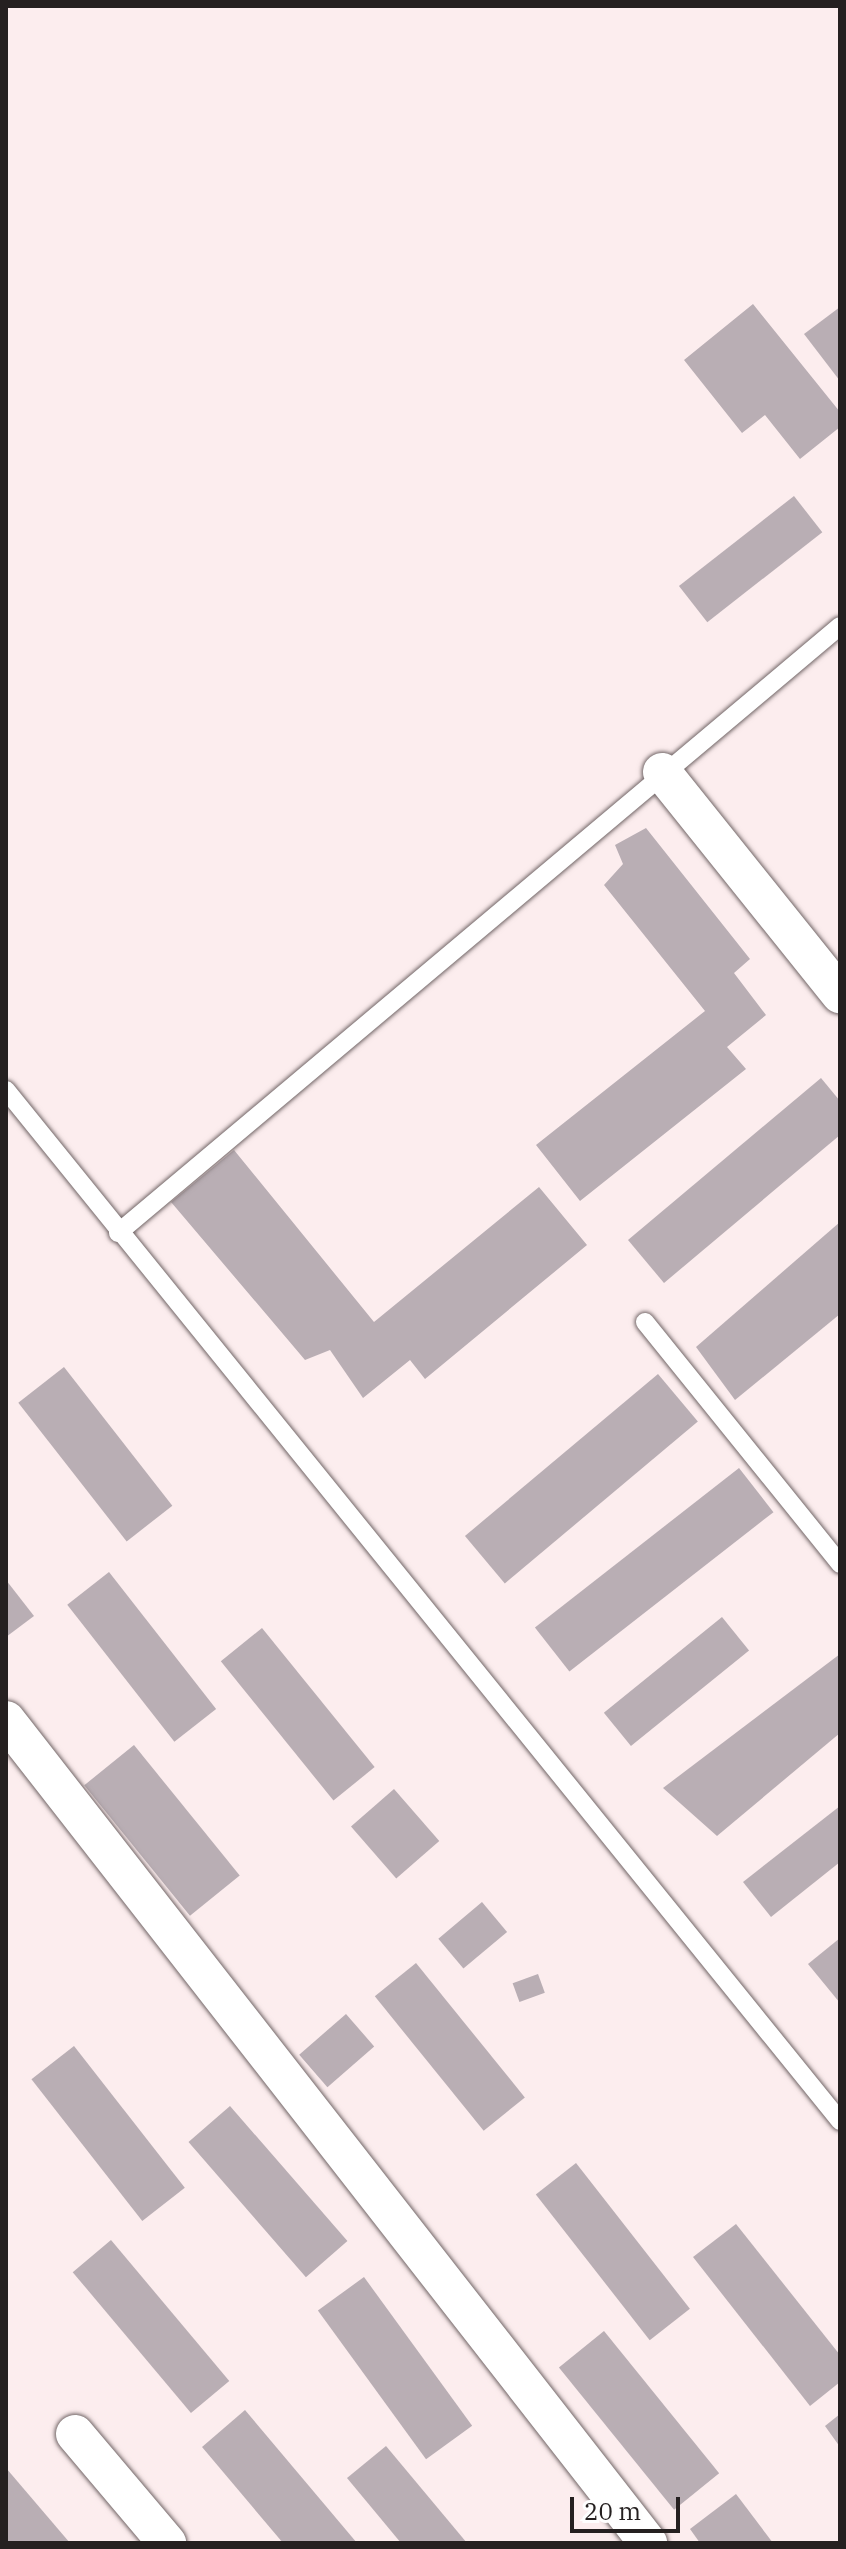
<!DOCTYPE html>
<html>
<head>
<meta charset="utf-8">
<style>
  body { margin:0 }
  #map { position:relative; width:846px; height:2549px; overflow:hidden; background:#fcedee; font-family:"IBM Plex Serif",serif }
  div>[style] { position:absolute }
  .building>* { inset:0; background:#b9aeb4; transform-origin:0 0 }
  .roads { filter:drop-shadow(0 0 2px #726667) drop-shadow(0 0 2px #726667) }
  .lane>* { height:18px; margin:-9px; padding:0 9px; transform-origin:9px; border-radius:9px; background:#fff }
  .street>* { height:38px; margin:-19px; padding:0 19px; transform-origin:19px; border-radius:19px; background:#fff }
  span { translate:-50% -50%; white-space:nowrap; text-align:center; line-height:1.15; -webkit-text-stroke:6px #fefefe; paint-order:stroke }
  .frame { position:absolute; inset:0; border:8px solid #252020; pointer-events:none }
  .scale { position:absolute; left:570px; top:2497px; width:110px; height:36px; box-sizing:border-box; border:4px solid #252020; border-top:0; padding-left:10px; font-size:24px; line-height:28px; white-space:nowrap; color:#252020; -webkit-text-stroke:6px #fefefe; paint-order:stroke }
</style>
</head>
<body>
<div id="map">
  <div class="building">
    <i style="clip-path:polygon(753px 304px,840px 412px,840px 427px,800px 459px,765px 415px,742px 433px,684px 360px)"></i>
    <i style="clip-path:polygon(840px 307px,840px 381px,804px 334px)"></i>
    <i style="left:794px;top:496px;width:46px;height:146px;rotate:52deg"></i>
    <i style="clip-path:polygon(646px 828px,750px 959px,734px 973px,766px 1015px,727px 1047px,746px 1069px,580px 1201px,536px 1145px,705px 1011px,604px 885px,623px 864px,615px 845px)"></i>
    <i style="clip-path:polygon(821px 1078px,840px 1101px,840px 1135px,664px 1283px,628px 1240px)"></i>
    <i style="clip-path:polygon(234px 1150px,374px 1322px,539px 1187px,587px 1245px,425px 1379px,410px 1360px,363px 1398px,330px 1350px,305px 1360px,171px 1202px)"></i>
    <i style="clip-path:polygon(840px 1222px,840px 1314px,735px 1400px,696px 1347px)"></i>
    <i style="left:64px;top:1367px;width:176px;height:58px;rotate:52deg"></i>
    <i style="left:658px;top:1374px;width:62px;height:252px;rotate:50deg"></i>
    <i style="left:739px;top:1468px;width:56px;height:259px;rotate:52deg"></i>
    <i style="left:109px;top:1572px;width:174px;height:53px;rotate:52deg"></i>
    <i style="clip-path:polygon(6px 1580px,34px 1616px,6px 1637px)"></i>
    <i style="left:722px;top:1617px;width:43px;height:152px;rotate:51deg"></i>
    <i style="left:262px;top:1628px;width:179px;height:53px;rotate:51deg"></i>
    <i style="clip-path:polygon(840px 1654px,840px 1733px,717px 1836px,663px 1788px)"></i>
    <i style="left:134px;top:1745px;width:168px;height:64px;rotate:51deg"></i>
    <i style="left:394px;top:1789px;width:69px;height:57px;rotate:49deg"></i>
    <i style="clip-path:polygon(840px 1806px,840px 1862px,771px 1917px,743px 1882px)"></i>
    <i style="left:482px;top:1902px;width:39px;height:57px;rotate:50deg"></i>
    <i style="clip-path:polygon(840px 1938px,840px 2003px,808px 1964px)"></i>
    <i style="left:416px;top:1963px;width:173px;height:53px;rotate:51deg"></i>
    <i style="left:538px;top:1974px;width:20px;height:27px;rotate:70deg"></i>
    <i style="left:346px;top:2014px;width:43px;height:62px;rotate:49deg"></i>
    <i style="left:74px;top:2046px;width:180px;height:54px;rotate:52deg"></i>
    <i style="left:230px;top:2106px;width:179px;height:55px;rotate:49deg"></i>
    <i style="left:576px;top:2163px;width:185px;height:51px;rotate:52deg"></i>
    <i style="clip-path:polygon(736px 2224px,840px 2355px,840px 2382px,810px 2406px,693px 2257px)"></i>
    <i style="left:111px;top:2240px;width:184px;height:50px;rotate:50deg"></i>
    <i style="left:364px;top:2277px;width:184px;height:57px;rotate:54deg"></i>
    <i style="left:604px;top:2331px;width:183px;height:58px;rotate:51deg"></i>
    <i style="clip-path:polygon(245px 2410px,357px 2543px,283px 2543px,202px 2447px)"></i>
    <i style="clip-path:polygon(840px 2414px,840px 2447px,825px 2426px)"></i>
    <i style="clip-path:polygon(386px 2446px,467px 2543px,401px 2543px,347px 2478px)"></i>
    <i style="clip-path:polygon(6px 2468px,70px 2543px,6px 2543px)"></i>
    <i style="clip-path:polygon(736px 2494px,773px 2543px,700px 2543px,690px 2529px)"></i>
  </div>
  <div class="roads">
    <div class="lane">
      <i style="left:6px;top:1090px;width:1326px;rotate:51.03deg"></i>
      <i style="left:118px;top:1233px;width:943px;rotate:-40.05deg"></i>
      <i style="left:645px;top:1322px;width:311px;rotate:51.1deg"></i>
    </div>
    <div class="street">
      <i style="left:662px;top:772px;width:285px;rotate:51.3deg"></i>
      <i style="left:6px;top:1720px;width:1044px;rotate:52.04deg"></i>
      <i style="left:75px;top:2434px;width:143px;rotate:49.8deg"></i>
    </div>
  </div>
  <div class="frame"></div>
  <div class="scale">20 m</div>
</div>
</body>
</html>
